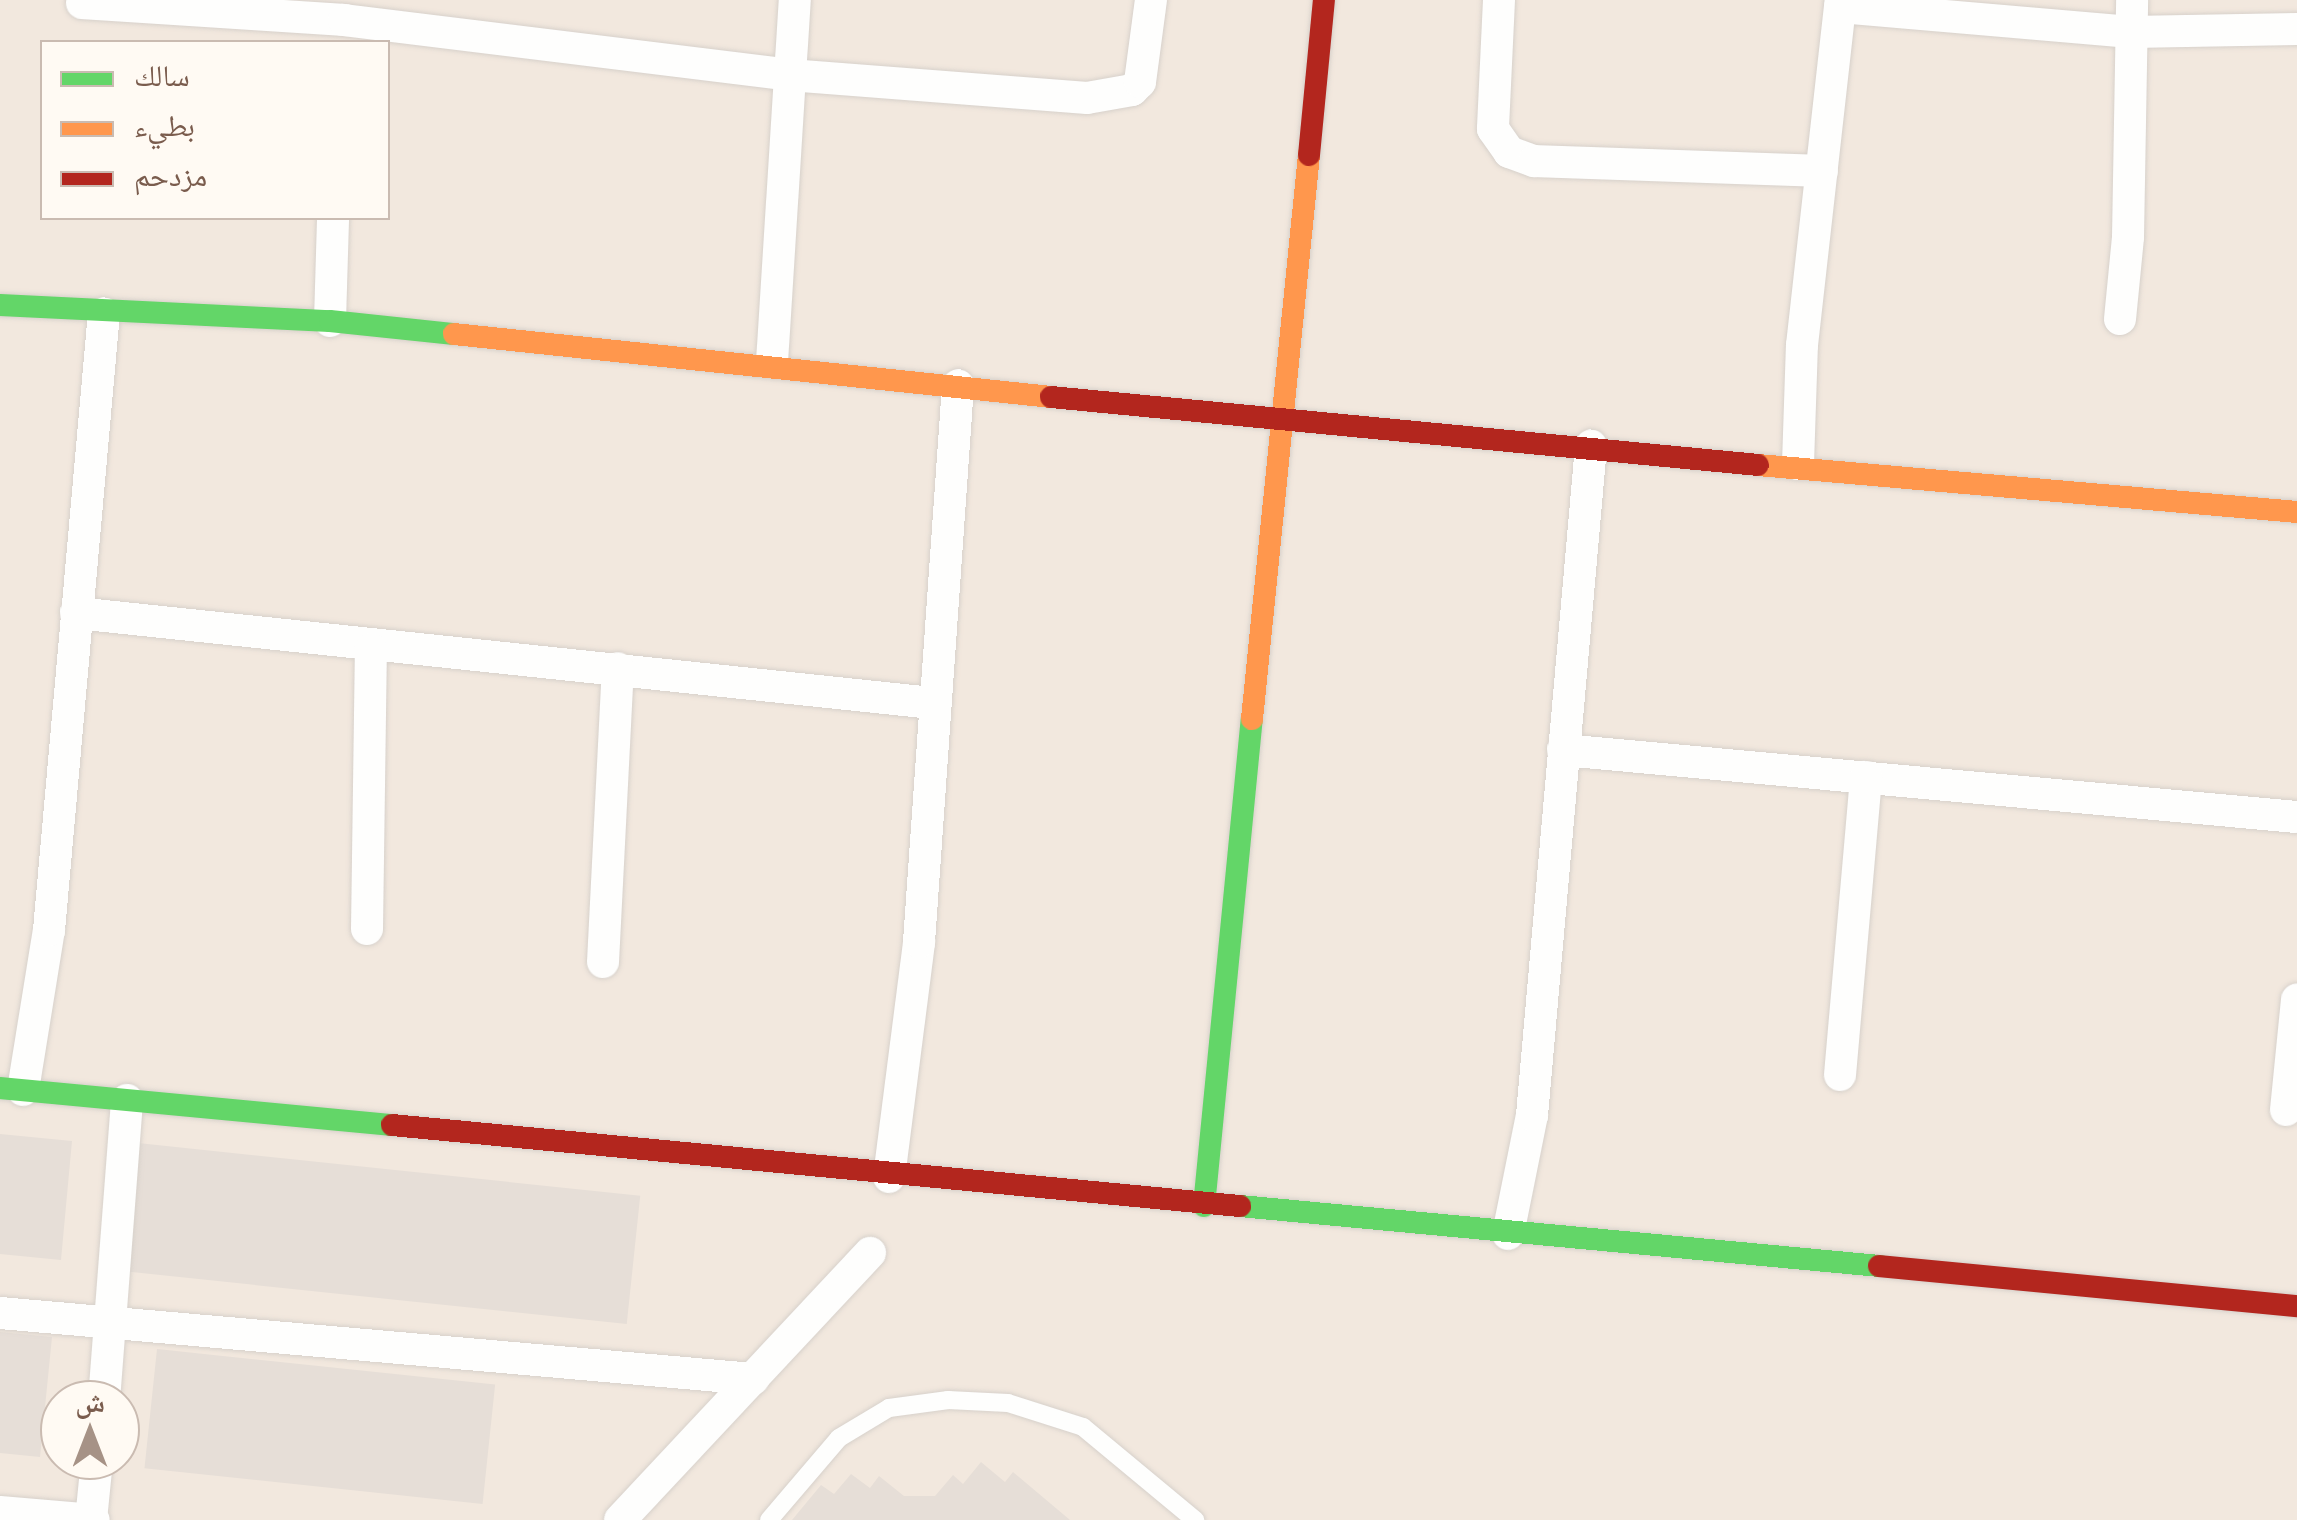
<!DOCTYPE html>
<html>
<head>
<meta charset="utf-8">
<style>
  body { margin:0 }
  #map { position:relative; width:2297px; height:1520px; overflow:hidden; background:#f9f5f0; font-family:Figtree,"Noto Naskh Arabic",sans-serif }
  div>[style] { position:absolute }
  .residential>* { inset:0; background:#f2e8de }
  .building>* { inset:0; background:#e6ded7; transform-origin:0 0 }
  .roads { filter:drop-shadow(0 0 2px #d7d1cb) drop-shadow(0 0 2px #d7d1cb) }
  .lane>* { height:18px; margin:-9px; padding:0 9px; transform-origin:9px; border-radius:9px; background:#fefefd }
  .street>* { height:32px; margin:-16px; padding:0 16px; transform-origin:16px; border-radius:16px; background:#fefefd }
  .fast>* { height:22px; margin:-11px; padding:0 11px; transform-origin:11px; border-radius:11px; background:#63d668 }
  .slow>* { height:22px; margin:-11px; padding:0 11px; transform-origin:11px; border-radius:11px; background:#ff974d }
  .jam>* { height:22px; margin:-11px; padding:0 11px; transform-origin:11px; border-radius:11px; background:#b3261e }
  span { translate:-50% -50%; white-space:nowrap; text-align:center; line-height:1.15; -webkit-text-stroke:9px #fffaf3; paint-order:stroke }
  .legend { position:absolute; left:40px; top:40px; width:350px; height:180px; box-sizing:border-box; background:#fffaf3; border:2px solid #cabbb1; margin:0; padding:12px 18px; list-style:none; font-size:30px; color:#7a5c4d }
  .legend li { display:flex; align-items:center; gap:20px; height:50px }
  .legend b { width:50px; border:2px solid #cabbb1 }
  .north { position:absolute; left:40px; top:1380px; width:100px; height:100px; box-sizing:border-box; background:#fffaf3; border:2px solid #cabbb1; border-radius:50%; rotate:0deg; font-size:28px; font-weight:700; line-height:40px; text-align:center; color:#7a5c4d }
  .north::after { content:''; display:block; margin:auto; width:35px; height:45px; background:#a69286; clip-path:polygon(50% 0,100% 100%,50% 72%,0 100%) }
</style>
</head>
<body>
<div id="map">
  <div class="residential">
    <i style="clip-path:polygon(evenodd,0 0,2297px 0,2297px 1520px,0 1520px,0 0,42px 42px,388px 42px,388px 218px,42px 218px,42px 42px,0 0,60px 1400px,120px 1400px,120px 1460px,60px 1460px,60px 1400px)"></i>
  </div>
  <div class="building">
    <i style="clip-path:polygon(0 1134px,72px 1141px,61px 1260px,0 1254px)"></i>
    <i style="left:138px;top:1143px;width:505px;height:129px;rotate:6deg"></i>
    <i style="clip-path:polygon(0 1332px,52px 1337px,40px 1457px,0 1453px)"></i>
    <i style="left:157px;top:1349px;width:340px;height:120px;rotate:6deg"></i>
    <i style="clip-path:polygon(981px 1462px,1005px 1482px,1013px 1472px,1070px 1520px,792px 1520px,821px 1485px,834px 1494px,851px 1474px,870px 1488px,879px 1476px,904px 1496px,935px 1496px,953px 1475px,963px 1484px)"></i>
  </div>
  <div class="roads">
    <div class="lane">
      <i style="left:769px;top:1520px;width:108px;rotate:-49.5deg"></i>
      <i style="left:839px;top:1438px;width:58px;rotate:-31deg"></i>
      <i style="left:889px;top:1408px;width:60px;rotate:-7.7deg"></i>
      <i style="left:948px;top:1400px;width:60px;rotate:2.9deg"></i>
      <i style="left:1008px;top:1403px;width:79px;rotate:17.7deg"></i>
      <i style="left:1083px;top:1427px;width:146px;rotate:39.7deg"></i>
    </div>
    <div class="street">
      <i style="left:1499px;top:0;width:129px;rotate:92.7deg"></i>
      <i style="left:1493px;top:129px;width:28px;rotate:55deg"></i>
      <i style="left:1509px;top:152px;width:27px;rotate:20deg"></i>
      <i style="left:1534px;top:161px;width:288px;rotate:2deg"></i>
      <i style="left:82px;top:3px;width:263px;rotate:3.7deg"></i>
      <i style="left:344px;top:20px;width:448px;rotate:7deg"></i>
      <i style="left:789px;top:75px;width:299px;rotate:4.4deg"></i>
      <i style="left:1087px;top:98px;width:46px;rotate:-10.1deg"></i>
      <i style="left:1132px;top:90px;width:11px;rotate:-45deg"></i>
      <i style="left:1140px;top:82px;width:83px;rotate:-82.4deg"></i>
      <i style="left:1840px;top:7px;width:292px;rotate:4.9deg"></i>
      <i style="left:2131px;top:32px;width:166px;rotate:-1deg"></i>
      <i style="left:2120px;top:319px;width:82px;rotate:-84.4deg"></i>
      <i style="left:2128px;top:237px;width:237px;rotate:-89deg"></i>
      <i style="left:330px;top:321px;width:103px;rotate:-88.3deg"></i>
      <i style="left:772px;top:362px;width:363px;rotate:-86.4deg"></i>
      <i style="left:1798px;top:464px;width:119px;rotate:-88.1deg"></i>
      <i style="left:1802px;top:345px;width:347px;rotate:-83.6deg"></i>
      <i style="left:76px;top:613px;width:861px;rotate:6deg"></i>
      <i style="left:1563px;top:750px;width:737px;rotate:5.22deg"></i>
      <i style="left:367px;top:929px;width:280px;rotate:-89.2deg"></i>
      <i style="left:603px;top:962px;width:294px;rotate:-87.1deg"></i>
      <i style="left:1840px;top:1075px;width:299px;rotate:-85deg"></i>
      <i style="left:23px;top:1090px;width:162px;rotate:-80.8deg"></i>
      <i style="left:49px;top:930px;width:619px;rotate:-84.91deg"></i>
      <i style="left:2286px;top:1110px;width:111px;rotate:-84.3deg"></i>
      <i style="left:889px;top:1177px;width:237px;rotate:-82.7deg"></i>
      <i style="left:919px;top:942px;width:558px;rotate:-85.99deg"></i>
      <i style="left:1508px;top:1234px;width:121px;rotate:-78.6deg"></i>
      <i style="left:1532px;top:1115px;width:672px;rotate:-84.96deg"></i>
      <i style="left:0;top:1313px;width:756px;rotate:5.01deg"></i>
      <i style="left:104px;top:1400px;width:301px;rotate:-85.6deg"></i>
      <i style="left:0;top:1512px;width:94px;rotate:4.9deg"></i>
      <i style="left:91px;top:1520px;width:60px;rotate:-84.3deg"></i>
      <i style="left:620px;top:1520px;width:366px;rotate:-46.9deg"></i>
    </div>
    <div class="fast">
      <i style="left:0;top:305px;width:330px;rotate:2.8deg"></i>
      <i style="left:330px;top:321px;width:125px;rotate:6deg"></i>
      <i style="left:0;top:1088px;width:394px;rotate:5.4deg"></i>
      <i style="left:1204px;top:1206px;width:489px;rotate:-84.4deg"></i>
      <i style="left:1240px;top:1206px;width:642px;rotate:5.36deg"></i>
    </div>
    <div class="slow">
      <i style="left:454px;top:334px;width:600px;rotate:6.02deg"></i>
      <i style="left:1758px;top:465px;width:541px;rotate:4.98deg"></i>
      <i style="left:1252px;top:719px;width:567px;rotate:-84.23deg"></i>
    </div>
    <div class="jam">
      <i style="left:1309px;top:155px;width:156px;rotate:-84.5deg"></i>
      <i style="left:1051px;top:397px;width:710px;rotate:5.49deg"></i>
      <i style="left:392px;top:1125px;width:852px;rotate:5.46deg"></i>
      <i style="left:1879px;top:1266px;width:420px;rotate:5.5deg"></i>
    </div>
  </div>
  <ul class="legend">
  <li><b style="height:12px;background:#63d668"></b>سالك</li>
  <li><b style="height:12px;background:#ff974d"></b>بطيء</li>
  <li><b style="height:12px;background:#b3261e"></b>مزدحم</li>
  </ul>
  <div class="north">ش</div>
</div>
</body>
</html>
